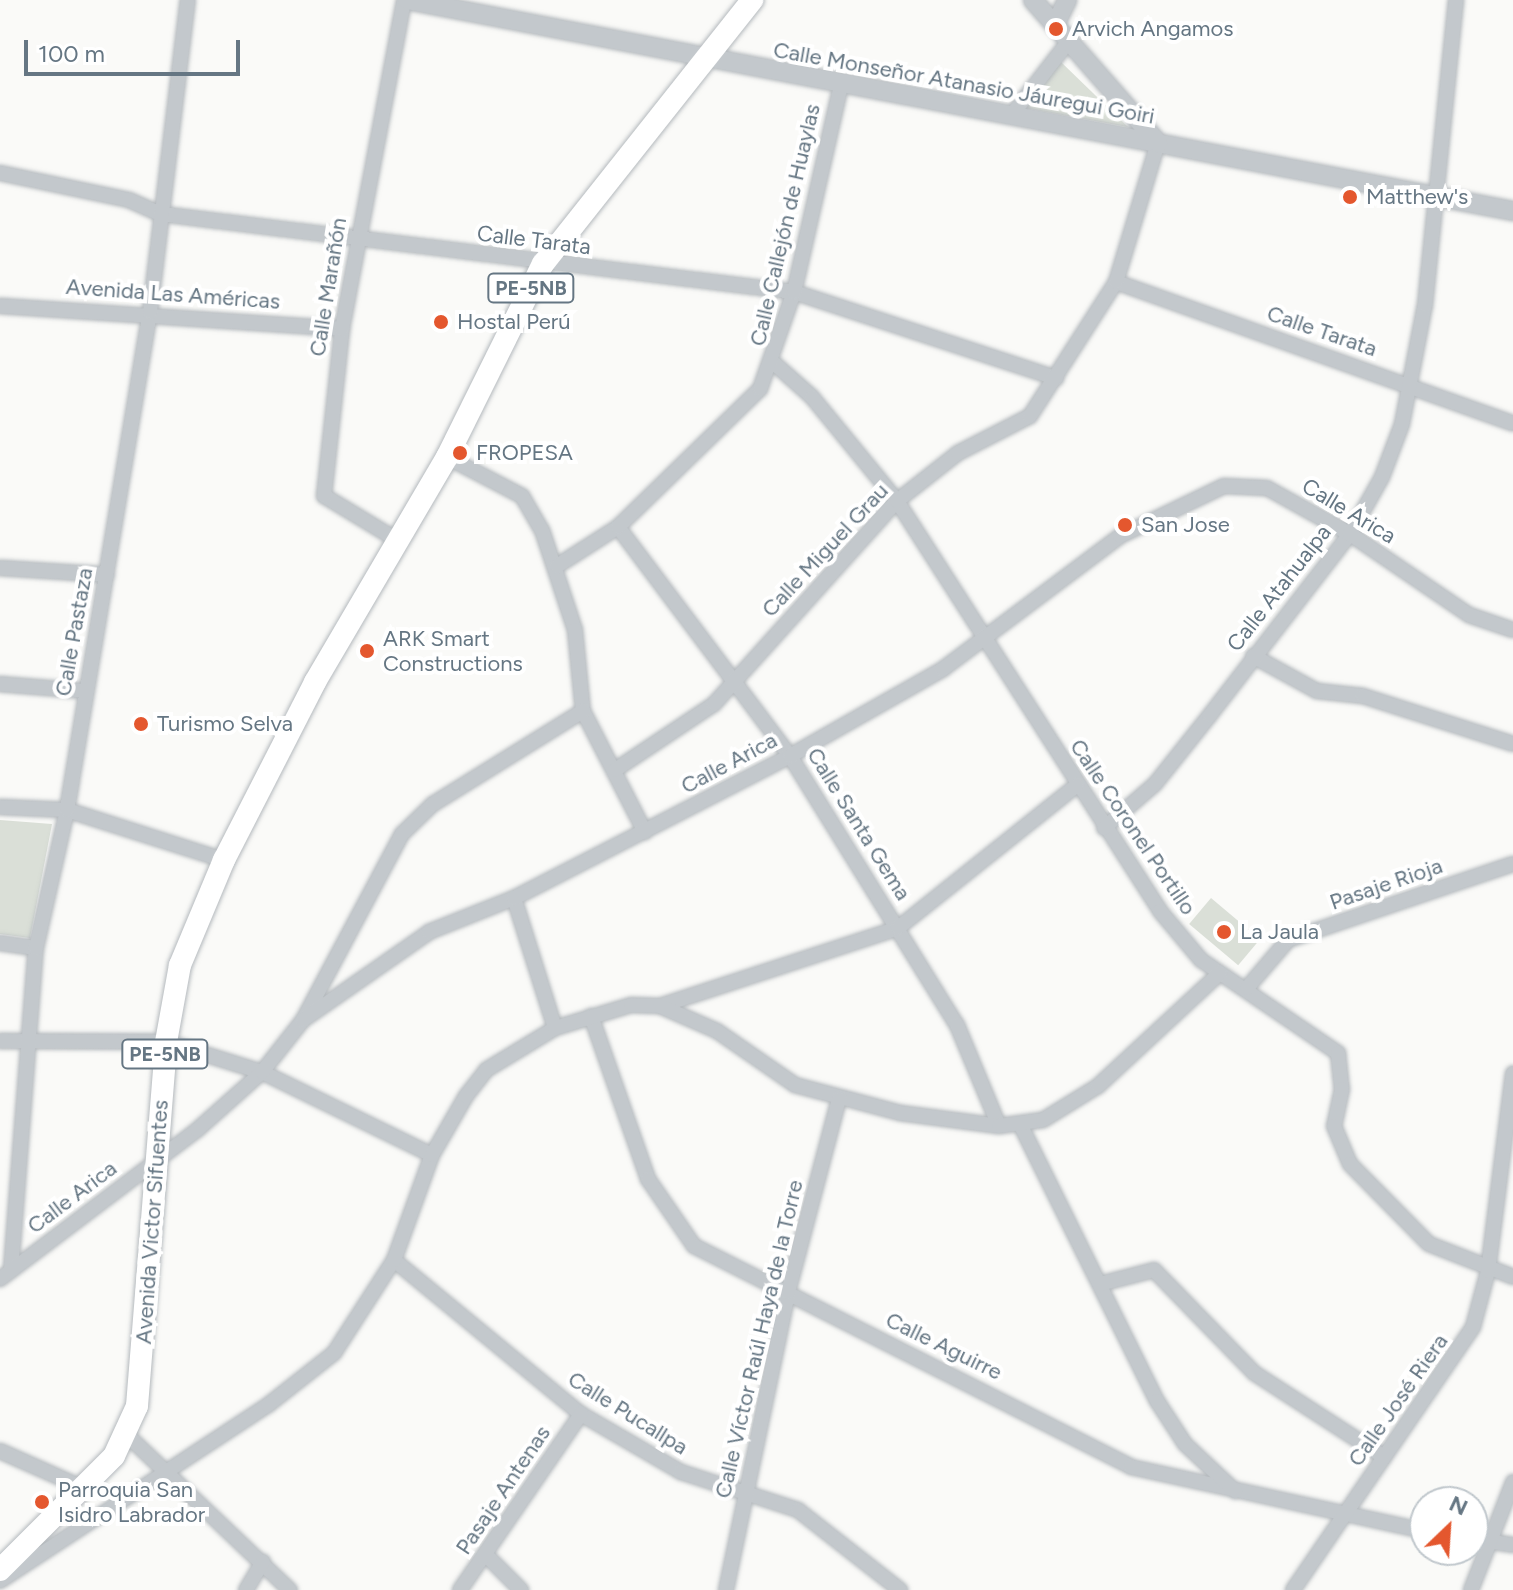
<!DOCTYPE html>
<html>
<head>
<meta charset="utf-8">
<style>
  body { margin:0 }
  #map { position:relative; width:1513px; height:1590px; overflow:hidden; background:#fafaf8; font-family:Figtree,sans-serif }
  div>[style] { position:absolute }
  .green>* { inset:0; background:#dadfd7; transform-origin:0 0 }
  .roads { filter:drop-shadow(0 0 2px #b4b9bd) drop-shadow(0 0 2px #b4b9bd) }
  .minor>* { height:14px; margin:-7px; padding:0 7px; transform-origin:7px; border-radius:7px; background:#c3c8cc }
  .tertiary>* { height:18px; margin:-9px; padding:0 9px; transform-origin:9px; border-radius:9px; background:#c3c8cc }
  .trunk>* { height:22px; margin:-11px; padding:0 11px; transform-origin:11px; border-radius:11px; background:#fff }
  .dots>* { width:22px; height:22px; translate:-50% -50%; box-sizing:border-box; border:4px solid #fff; border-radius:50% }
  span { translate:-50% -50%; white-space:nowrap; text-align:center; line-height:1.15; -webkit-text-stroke:8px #fff; paint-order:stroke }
  .shield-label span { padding:2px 6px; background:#fff; border:2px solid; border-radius:6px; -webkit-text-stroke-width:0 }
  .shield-label { font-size:20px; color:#657683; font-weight:700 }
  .poi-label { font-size:22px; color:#657683 }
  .left { translate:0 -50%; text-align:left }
  .street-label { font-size:22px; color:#657683 }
  .north { position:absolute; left:1409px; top:1486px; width:80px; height:80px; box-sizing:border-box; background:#fff; border:2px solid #c1c8cd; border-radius:50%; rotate:25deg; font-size:22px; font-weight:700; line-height:32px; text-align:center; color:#657683 }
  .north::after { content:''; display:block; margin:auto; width:28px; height:36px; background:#e4572e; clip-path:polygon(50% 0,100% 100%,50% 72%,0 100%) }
  .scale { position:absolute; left:24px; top:40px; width:216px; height:36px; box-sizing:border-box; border:4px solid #657683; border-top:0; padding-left:10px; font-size:24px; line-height:28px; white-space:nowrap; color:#657683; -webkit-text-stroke:6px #fff; paint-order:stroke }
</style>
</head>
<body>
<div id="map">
  <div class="green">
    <i style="clip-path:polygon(1061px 62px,1128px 127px,1024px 108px)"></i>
    <i style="clip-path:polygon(0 820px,52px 824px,30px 938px,0 934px)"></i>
    <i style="left:1211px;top:898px;width:64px;height:34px;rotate:40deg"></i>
  </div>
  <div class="roads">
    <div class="minor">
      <i style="left:1011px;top:116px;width:95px;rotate:-52.3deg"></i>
      <i style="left:0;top:173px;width:132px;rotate:11.8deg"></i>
      <i style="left:129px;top:200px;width:35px;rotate:24deg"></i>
      <i style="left:161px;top:214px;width:638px;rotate:7.02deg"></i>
      <i style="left:794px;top:292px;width:276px;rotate:18.2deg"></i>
      <i style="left:1116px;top:282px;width:421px;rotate:19.6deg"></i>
      <i style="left:0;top:306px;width:343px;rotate:3.8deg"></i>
      <i style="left:775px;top:364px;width:50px;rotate:41.7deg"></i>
      <i style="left:812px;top:397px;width:134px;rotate:50.7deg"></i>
      <i style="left:897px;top:501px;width:487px;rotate:57.3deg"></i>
      <i style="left:1160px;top:911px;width:64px;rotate:50.1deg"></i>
      <i style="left:1201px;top:960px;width:166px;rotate:34.2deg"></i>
      <i style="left:1338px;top:1053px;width:36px;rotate:84deg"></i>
      <i style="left:1342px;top:1089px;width:38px;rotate:102deg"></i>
      <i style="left:1334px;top:1126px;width:41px;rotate:67.2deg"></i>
      <i style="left:1350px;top:1164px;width:112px;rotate:45.4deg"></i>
      <i style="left:1429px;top:1244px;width:90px;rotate:21.4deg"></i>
      <i style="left:447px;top:457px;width:85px;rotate:27.5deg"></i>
      <i style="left:522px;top:496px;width:39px;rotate:60deg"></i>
      <i style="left:542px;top:530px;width:105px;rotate:71.7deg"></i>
      <i style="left:575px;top:630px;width:81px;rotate:84.4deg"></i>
      <i style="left:583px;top:711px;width:136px;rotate:62.9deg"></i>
      <i style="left:618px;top:527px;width:286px;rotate:53.1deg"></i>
      <i style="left:790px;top:756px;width:317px;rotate:58.2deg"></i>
      <i style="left:957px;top:1025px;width:109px;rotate:67.4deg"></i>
      <i style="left:397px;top:540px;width:85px;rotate:-148.9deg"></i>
      <i style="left:324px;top:496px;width:168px;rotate:-83.8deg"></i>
      <i style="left:342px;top:329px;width:335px;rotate:-79.3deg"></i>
      <i style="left:557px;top:566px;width:72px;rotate:-32.6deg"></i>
      <i style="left:618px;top:527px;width:198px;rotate:-44.2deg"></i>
      <i style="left:760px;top:389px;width:103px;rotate:-70.7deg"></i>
      <i style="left:794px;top:292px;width:212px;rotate:-77.2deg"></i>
      <i style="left:0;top:568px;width:107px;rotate:3.7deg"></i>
      <i style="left:1253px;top:656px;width:73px;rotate:28.7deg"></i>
      <i style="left:1317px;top:691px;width:46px;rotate:6.2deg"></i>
      <i style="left:1363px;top:696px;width:157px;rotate:17.7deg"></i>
      <i style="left:0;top:684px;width:86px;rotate:4.7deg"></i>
      <i style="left:615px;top:770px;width:119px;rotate:-33.7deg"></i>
      <i style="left:714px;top:704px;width:273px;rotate:-48deg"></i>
      <i style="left:897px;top:501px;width:78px;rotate:-38.2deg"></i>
      <i style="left:958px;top:453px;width:81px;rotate:-27.2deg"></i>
      <i style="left:1030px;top:416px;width:159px;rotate:-57.3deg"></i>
      <i style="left:1116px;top:282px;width:145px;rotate:-73.2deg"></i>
      <i style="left:0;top:807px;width:67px;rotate:2.6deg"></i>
      <i style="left:67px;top:810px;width:165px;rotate:17.7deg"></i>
      <i style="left:1104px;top:828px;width:67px;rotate:-40.8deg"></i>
      <i style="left:1155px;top:784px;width:88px;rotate:-51.4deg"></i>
      <i style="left:1210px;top:715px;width:229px;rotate:-52.3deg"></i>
      <i style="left:1350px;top:534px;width:65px;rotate:-60.7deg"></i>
      <i style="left:1382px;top:477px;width:57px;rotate:-69.3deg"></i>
      <i style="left:1402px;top:424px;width:121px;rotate:-79.1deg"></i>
      <i style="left:1425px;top:305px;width:307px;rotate:-84.2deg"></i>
      <i style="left:514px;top:898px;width:136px;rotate:72.5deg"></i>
      <i style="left:0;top:943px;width:36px;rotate:8deg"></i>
      <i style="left:1247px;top:988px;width:63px;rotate:-49.5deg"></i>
      <i style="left:1288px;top:940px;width:237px;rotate:-18.7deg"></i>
      <i style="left:660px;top:1006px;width:250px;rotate:-18.1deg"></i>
      <i style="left:898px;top:928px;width:229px;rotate:-38.6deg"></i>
      <i style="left:591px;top:1016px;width:173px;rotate:70.7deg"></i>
      <i style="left:648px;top:1179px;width:81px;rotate:55.5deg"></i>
      <i style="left:694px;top:1246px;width:490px;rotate:26.8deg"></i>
      <i style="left:1131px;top:1467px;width:301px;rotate:12.3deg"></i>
      <i style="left:303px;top:1020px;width:211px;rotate:-62deg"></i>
      <i style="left:402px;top:834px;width:43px;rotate:-44.1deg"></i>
      <i style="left:433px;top:804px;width:176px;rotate:-31.8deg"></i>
      <i style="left:0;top:1041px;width:166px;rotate:0.3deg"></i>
      <i style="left:166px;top:1042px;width:101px;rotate:17.4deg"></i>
      <i style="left:262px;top:1072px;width:189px;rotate:26deg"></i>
      <i style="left:1020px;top:1124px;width:309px;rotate:63.7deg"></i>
      <i style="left:1157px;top:1401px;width:51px;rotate:56.9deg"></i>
      <i style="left:1185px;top:1444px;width:69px;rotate:43.2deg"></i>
      <i style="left:394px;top:1260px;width:242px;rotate:39.5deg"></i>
      <i style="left:581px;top:1414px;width:116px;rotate:30.1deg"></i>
      <i style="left:681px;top:1472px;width:123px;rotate:18deg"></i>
      <i style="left:798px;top:1510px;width:130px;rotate:38.1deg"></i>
      <i style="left:11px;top:1270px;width:323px;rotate:-85.6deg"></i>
      <i style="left:36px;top:948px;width:141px;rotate:-77.3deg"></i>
      <i style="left:67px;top:810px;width:505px;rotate:-80.54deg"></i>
      <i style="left:150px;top:312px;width:314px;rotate:-83.1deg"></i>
      <i style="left:0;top:1279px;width:247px;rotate:-37.1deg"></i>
      <i style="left:197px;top:1130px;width:87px;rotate:-41.7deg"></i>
      <i style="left:262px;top:1072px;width:66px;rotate:-51.7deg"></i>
      <i style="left:303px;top:1020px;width:154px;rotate:-34.9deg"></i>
      <i style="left:429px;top:932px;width:92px;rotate:-21.8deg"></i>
      <i style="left:514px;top:898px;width:310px;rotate:-27.2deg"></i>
      <i style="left:790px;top:756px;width:176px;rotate:-29.6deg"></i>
      <i style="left:943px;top:669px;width:221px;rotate:-36.9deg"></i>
      <i style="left:1120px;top:536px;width:115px;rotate:-25.7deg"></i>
      <i style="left:1224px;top:486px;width:43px;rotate:2.7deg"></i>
      <i style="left:1267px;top:488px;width:95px;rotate:29deg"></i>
      <i style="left:1350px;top:534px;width:144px;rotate:34.2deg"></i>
      <i style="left:1469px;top:615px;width:46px;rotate:18.8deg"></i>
      <i style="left:1100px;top:1284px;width:56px;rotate:-14.5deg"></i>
      <i style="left:1154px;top:1270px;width:144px;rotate:45.8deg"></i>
      <i style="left:1254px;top:1373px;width:155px;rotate:32.9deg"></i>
      <i style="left:127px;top:1435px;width:225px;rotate:43.6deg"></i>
      <i style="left:0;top:1451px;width:89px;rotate:24deg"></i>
      <i style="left:1473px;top:1539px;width:40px;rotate:8.5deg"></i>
      <i style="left:488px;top:1557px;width:47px;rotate:45deg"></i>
      <i style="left:0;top:1581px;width:321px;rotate:-33.3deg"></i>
      <i style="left:268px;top:1405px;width:84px;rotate:-38.2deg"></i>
      <i style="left:334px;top:1353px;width:111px;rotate:-57.2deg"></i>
      <i style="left:394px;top:1260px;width:112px;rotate:-70.1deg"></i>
      <i style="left:432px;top:1155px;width:68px;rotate:-60deg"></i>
      <i style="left:466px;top:1096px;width:33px;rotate:-52deg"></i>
      <i style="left:486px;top:1070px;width:81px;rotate:-31.3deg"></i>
      <i style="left:555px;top:1028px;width:79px;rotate:-16.8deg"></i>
      <i style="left:631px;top:1005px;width:29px;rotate:2deg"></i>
      <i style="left:660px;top:1006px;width:62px;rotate:23.7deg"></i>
      <i style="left:717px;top:1031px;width:95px;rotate:34.7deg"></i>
      <i style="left:795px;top:1085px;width:109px;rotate:14.9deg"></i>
      <i style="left:900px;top:1113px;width:100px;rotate:7.5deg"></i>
      <i style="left:999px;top:1126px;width:44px;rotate:-7.8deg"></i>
      <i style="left:1043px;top:1120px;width:65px;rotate:-31.7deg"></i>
      <i style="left:1098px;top:1086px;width:166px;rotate:-42.8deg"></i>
      <i style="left:246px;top:1590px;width:33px;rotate:-59deg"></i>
      <i style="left:460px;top:1590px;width:214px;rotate:-55.5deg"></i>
      <i style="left:726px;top:1590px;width:304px;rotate:-78.2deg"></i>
      <i style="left:788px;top:1292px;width:200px;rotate:-75.2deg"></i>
      <i style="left:1293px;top:1590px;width:319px;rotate:-55.6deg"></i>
      <i style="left:1473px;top:1327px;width:58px;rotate:-75deg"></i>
      <i style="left:1488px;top:1271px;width:199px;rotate:-82.8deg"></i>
      <i style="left:1471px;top:1590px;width:116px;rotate:-68.7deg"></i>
    </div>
    <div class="tertiary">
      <i style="left:407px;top:0;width:1126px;rotate:10.8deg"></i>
      <i style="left:1033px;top:0;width:190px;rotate:48.8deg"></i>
      <i style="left:1055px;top:25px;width:28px;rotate:-64deg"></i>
    </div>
    <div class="trunk">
      <i style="left:0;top:1570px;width:161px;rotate:-45deg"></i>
      <i style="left:114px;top:1456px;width:55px;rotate:-65.3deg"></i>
      <i style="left:137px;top:1406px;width:365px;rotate:-85.4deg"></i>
      <i style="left:166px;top:1042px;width:78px;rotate:-79.7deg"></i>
      <i style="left:180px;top:965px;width:114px;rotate:-67.3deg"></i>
      <i style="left:224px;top:860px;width:200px;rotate:-62.9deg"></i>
      <i style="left:315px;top:682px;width:261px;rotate:-59.6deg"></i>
      <i style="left:447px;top:457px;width:216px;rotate:-63.6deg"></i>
      <i style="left:543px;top:264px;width:337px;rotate:-51.6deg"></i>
    </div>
  </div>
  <div class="dots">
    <i style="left:1056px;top:29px;background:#e4572e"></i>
    <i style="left:1350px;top:197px;background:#e4572e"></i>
    <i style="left:441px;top:322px;background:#e4572e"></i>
    <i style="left:460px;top:453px;background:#e4572e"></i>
    <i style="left:1125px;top:525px;background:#e4572e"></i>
    <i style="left:367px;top:651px;background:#e4572e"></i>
    <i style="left:141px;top:724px;background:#e4572e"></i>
    <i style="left:1224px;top:932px;background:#e4572e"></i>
    <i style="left:42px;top:1502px;background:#e4572e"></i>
  </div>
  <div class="shield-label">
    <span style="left:531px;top:288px">PE-5NB</span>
    <span style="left:165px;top:1054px">PE-5NB</span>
  </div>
  <div class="poi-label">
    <span class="left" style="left:1072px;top:29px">Arvich Angamos</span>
    <span class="left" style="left:1366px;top:197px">Matthew's</span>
    <span class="left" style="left:457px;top:322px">Hostal Perú</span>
    <span class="left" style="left:476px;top:453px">FROPESA</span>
    <span class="left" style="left:1141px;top:525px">San Jose</span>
    <span class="left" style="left:383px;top:651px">ARK Smart<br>Constructions</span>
    <span class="left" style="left:157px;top:724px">Turismo Selva</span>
    <span class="left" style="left:1240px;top:932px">La Jaula</span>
    <span class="left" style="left:58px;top:1502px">Parroquia San<br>Isidro Labrador</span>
  </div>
  <div class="street-label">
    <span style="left:964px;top:83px;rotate:10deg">Calle Monseñor Atanasio Jáuregui Goiri</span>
    <span style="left:785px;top:225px;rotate:-77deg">Calle Callejón de Huaylas</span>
    <span style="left:534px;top:240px;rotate:7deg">Calle Tarata</span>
    <span style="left:328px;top:287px;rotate:-81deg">Calle Marañón</span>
    <span style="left:173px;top:294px;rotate:4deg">Avenida Las Américas</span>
    <span style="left:1322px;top:331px;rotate:19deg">Calle Tarata</span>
    <span style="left:1349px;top:511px;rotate:31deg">Calle Arica</span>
    <span style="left:825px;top:550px;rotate:-47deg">Calle Miguel Grau</span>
    <span style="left:1279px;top:588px;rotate:-52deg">Calle Atahualpa</span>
    <span style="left:74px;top:632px;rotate:-80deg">Calle Pastaza</span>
    <span style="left:729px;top:763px;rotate:-28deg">Calle Arica</span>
    <span style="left:859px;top:824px;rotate:58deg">Calle Santa Gema</span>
    <span style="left:1133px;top:827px;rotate:56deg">Calle Coronel Portillo</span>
    <span style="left:1386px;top:884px;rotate:-19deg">Pasaje Rioja</span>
    <span style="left:72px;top:1197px;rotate:-37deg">Calle Arica</span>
    <span style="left:152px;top:1222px;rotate:-86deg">Avenida Victor Sifuentes</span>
    <span style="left:759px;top:1339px;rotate:-77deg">Calle Víctor Raúl Haya de la Torre</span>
    <span style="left:944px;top:1346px;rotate:26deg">Calle Aguirre</span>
    <span style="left:1398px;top:1400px;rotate:-55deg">Calle José Riera</span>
    <span style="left:628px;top:1413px;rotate:32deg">Calle Pucallpa</span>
    <span style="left:503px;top:1490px;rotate:-56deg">Pasaje Antenas</span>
  </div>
  <div class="north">N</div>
  <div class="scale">100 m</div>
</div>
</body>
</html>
